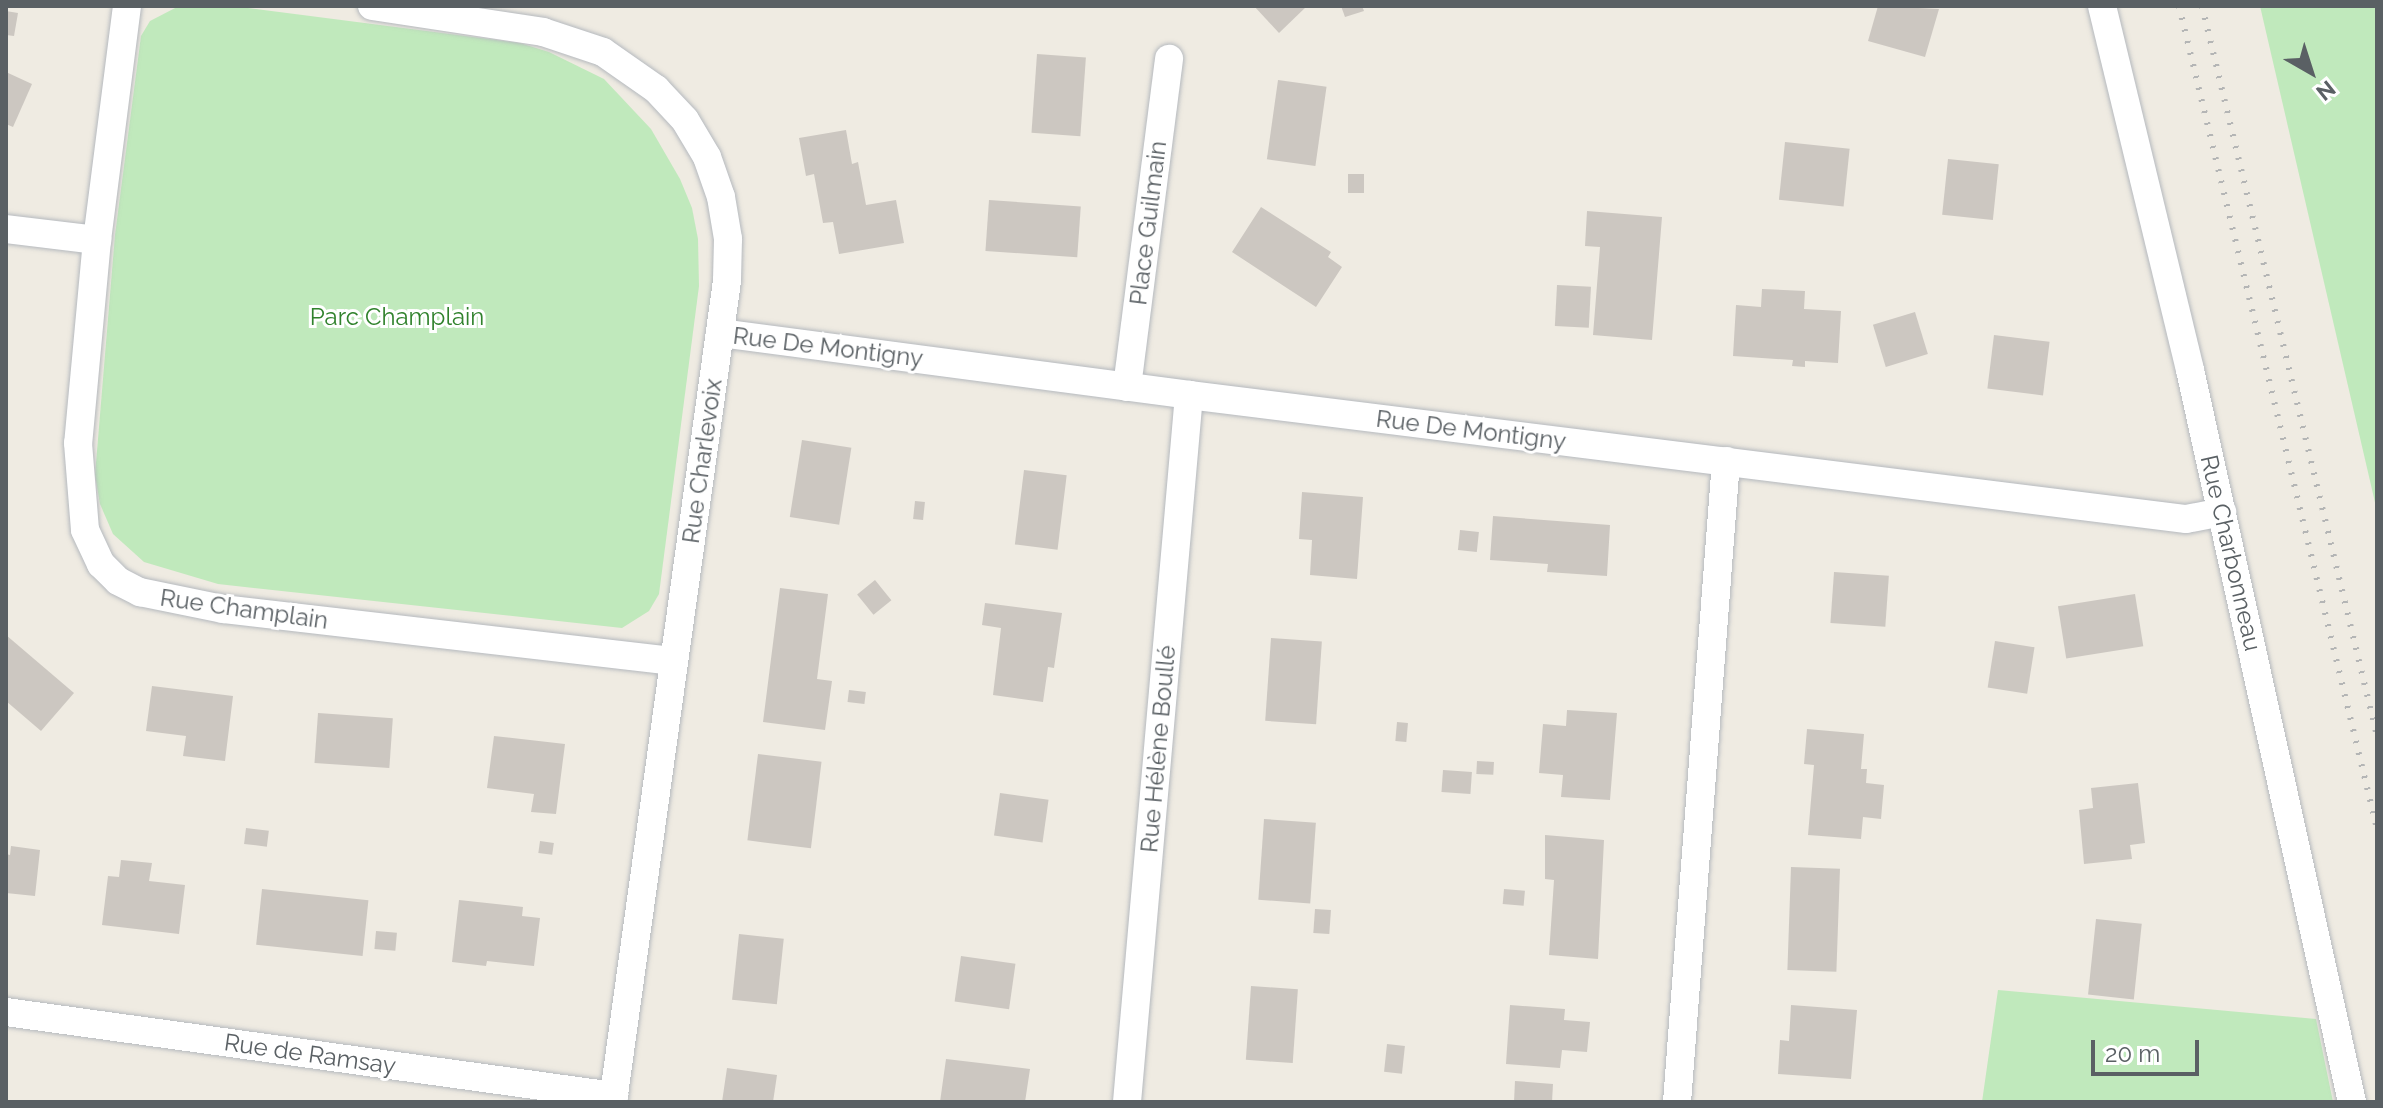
<!DOCTYPE html>
<html>
<head>
<meta charset="utf-8">
<style>
  body { margin:0 }
  #map { position:relative; width:2383px; height:1108px; overflow:hidden; background:#efebe2; font-family:Raleway,sans-serif }
  div>[style] { position:absolute }
  .green>* { inset:0; background:#c0e9bc }
  .building>* { inset:0; background:#ccc7c1; transform-origin:0 0 }
  .roads { filter:drop-shadow(0 0 2px #b5b9be) drop-shadow(0 0 2px #b5b9be) }
  .street>* { height:28px; margin:-14px; padding:0 14px; transform-origin:14px; border-radius:14px; background:#fff }
  .rail>* { height:6px; margin-top:-3px; transform-origin:0; background:repeating-linear-gradient(90deg,#b4b5b5 0 2px,transparent 0 12px) }
  span { translate:-50% -50%; white-space:nowrap; text-align:center; line-height:1.15; -webkit-text-stroke:6px #fff; paint-order:stroke }
  .street-label { font-size:24px; color:#5a6064 }
  .park-label { font-size:24px; color:#30822c }
  .frame { position:absolute; inset:0; border:8px solid #5a6064; pointer-events:none }
  .north { position:absolute; left:2271px; top:32px; width:80px; height:80px; -webkit-text-stroke:6px #fff; paint-order:stroke; rotate:141deg; font-size:22px; font-weight:700; line-height:32px; text-align:center; color:#5a6064 }
  .north::after { content:''; display:block; margin:auto; width:28px; height:36px; background:#5a6064; clip-path:polygon(50% 0,100% 100%,50% 72%,0 100%) }
  .scale { position:absolute; left:2091px; top:1040px; width:108px; height:36px; box-sizing:border-box; border:4px solid #5a6064; border-top:0; padding-left:10px; font-size:24px; line-height:28px; white-space:nowrap; color:#5a6064; -webkit-text-stroke:6px #fff; paint-order:stroke }
</style>
</head>
<body>
<div id="map">
  <div class="green">
    <i style="clip-path:polygon(179px 6px,232px 6px,520px 43px,549px 52px,604px 79px,651px 129px,680px 179px,692px 208px,698px 239px,699px 286px,659px 594px,649px 611px,622px 628px,218px 584px,144px 562px,113px 534px,100px 504px,95px 475px,115px 235px,141px 36px,150px 21px)"></i>
    <i style="clip-path:polygon(2260px 6px,2377px 6px,2377px 511px)"></i>
    <i style="clip-path:polygon(1998px 990px,2316px 1019px,2333px 1102px,1982px 1102px)"></i>
  </div>
  <div class="building">
    <i style="clip-path:polygon(1254px 6px,1307px 6px,1279px 33px)"></i>
    <i style="clip-path:polygon(1341px 6px,1362px 6px,1364px 11px,1345px 17px)"></i>
    <i style="clip-path:polygon(1878px 6px,1939px 9px,1925px 57px,1868px 41px)"></i>
    <i style="clip-path:polygon(6px 11px,18px 13px,14px 36px,6px 35px)"></i>
    <i style="left:1037px;top:54px;width:49px;height:79px;rotate:4deg"></i>
    <i style="clip-path:polygon(6px 72px,32px 84px,13px 127px,6px 124px)"></i>
    <i style="left:1278px;top:80px;width:49px;height:80px;rotate:8deg"></i>
    <i style="clip-path:polygon(846px 130px,852px 164px,858px 162px,866px 205px,896px 200px,904px 243px,839px 254px,833px 222px,823px 223px,814px 174px,806px 176px,799px 138px)"></i>
    <i style="left:1785px;top:142px;width:65px;height:58px;rotate:6deg"></i>
    <i style="left:1948px;top:159px;width:51px;height:56px;rotate:6deg"></i>
    <i style="left:1348px;top:174px;width:16px;height:19px"></i>
    <i style="left:989px;top:200px;width:92px;height:51px;rotate:4deg"></i>
    <i style="clip-path:polygon(1261px 207px,1331px 252px,1328px 257px,1342px 267px,1316px 307px,1232px 252px)"></i>
    <i style="clip-path:polygon(1587px 211px,1662px 217px,1652px 340px,1593px 335px,1600px 247px,1585px 246px)"></i>
    <i style="left:1557px;top:285px;width:34px;height:41px;rotate:3deg"></i>
    <i style="clip-path:polygon(1762px 289px,1805px 291px,1804px 309px,1841px 311px,1838px 363px,1805px 361px,1805px 367px,1792px 366px,1793px 360px,1733px 356px,1736px 305px,1761px 307px)"></i>
    <i style="left:1915px;top:312px;width:44px;height:44px;rotate:73deg"></i>
    <i style="left:1994px;top:335px;width:56px;height:54px;rotate:7deg"></i>
    <i style="left:802px;top:440px;width:50px;height:78px;rotate:9deg"></i>
    <i style="left:1024px;top:470px;width:43px;height:75px;rotate:7deg"></i>
    <i style="clip-path:polygon(1302px 492px,1363px 497px,1357px 579px,1310px 575px,1312px 540px,1299px 539px)"></i>
    <i style="left:915px;top:501px;width:10px;height:18px;rotate:6deg"></i>
    <i style="clip-path:polygon(1493px 516px,1610px 525px,1607px 576px,1547px 572px,1548px 564px,1490px 560px)"></i>
    <i style="left:1460px;top:530px;width:19px;height:20px;rotate:6deg"></i>
    <i style="left:1834px;top:572px;width:55px;height:51px;rotate:4deg"></i>
    <i style="left:875px;top:580px;width:26px;height:23px;rotate:51deg"></i>
    <i style="clip-path:polygon(780px 588px,828px 594px,817px 679px,832px 681px,825px 730px,763px 722px)"></i>
    <i style="left:2135px;top:594px;width:53px;height:78px;rotate:81deg"></i>
    <i style="clip-path:polygon(985px 603px,1062px 613px,1054px 668px,1048px 667px,1043px 702px,993px 695px,1001px 628px,982px 625px)"></i>
    <i style="clip-path:polygon(6px 635px,74px 693px,41px 731px,6px 701px)"></i>
    <i style="left:1271px;top:638px;width:51px;height:83px;rotate:4deg"></i>
    <i style="left:1995px;top:641px;width:40px;height:47px;rotate:9deg"></i>
    <i style="clip-path:polygon(152px 686px,233px 696px,225px 761px,183px 756px,186px 736px,146px 731px)"></i>
    <i style="left:849px;top:690px;width:17px;height:12px;rotate:7deg"></i>
    <i style="clip-path:polygon(1567px 710px,1617px 713px,1610px 800px,1561px 797px,1563px 775px,1539px 773px,1543px 724px,1566px 726px)"></i>
    <i style="left:318px;top:713px;width:75px;height:50px;rotate:4deg"></i>
    <i style="left:1397px;top:722px;width:11px;height:19px;rotate:5deg"></i>
    <i style="clip-path:polygon(1807px 729px,1864px 734px,1861px 769px,1867px 769px,1866px 783px,1884px 785px,1881px 819px,1863px 817px,1861px 839px,1808px 835px,1814px 765px,1804px 764px)"></i>
    <i style="clip-path:polygon(494px 736px,565px 744px,556px 814px,531px 812px,534px 794px,487px 788px)"></i>
    <i style="left:758px;top:754px;width:64px;height:87px;rotate:7deg"></i>
    <i style="left:1477px;top:761px;width:17px;height:13px;rotate:3deg"></i>
    <i style="left:1443px;top:770px;width:29px;height:22px;rotate:4deg"></i>
    <i style="clip-path:polygon(2138px 783px,2145px 843px,2130px 845px,2132px 859px,2084px 864px,2079px 810px,2093px 808px,2091px 788px)"></i>
    <i style="left:1000px;top:793px;width:49px;height:43px;rotate:8deg"></i>
    <i style="left:1264px;top:819px;width:52px;height:81px;rotate:4deg"></i>
    <i style="left:246px;top:828px;width:23px;height:16px;rotate:7deg"></i>
    <i style="clip-path:polygon(1545px 835px,1604px 840px,1598px 959px,1549px 955px,1554px 880px,1545px 879px)"></i>
    <i style="left:540px;top:841px;width:14px;height:12px;rotate:8deg"></i>
    <i style="clip-path:polygon(11px 846px,40px 850px,35px 896px,6px 893px,6px 854px,10px 855px)"></i>
    <i style="clip-path:polygon(121px 860px,152px 863px,149px 881px,185px 885px,179px 934px,102px 925px,108px 876px,119px 877px)"></i>
    <i style="left:1791px;top:867px;width:49px;height:103px;rotate:2deg"></i>
    <i style="left:262px;top:889px;width:107px;height:56px;rotate:6deg"></i>
    <i style="left:1504px;top:889px;width:21px;height:15px;rotate:5deg"></i>
    <i style="clip-path:polygon(459px 900px,523px 907px,522px 916px,540px 918px,534px 966px,487px 961px,486px 966px,452px 962px)"></i>
    <i style="left:1315px;top:909px;width:16px;height:24px;rotate:4deg"></i>
    <i style="left:2096px;top:919px;width:46px;height:76px;rotate:6deg"></i>
    <i style="left:376px;top:931px;width:21px;height:18px;rotate:5deg"></i>
    <i style="left:739px;top:934px;width:45px;height:66px;rotate:6deg"></i>
    <i style="left:961px;top:956px;width:55px;height:46px;rotate:8deg"></i>
    <i style="left:1251px;top:986px;width:47px;height:74px;rotate:4deg"></i>
    <i style="clip-path:polygon(1510px 1005px,1565px 1009px,1564px 1020px,1590px 1022px,1587px 1052px,1562px 1050px,1560px 1068px,1506px 1064px)"></i>
    <i style="clip-path:polygon(1791px 1005px,1857px 1010px,1851px 1079px,1778px 1074px,1780px 1040px,1789px 1041px)"></i>
    <i style="left:1387px;top:1044px;width:18px;height:28px;rotate:6deg"></i>
    <i style="clip-path:polygon(946px 1059px,1030px 1069px,1025px 1102px,940px 1102px)"></i>
    <i style="clip-path:polygon(727px 1068px,777px 1075px,773px 1102px,722px 1102px)"></i>
    <i style="clip-path:polygon(1515px 1081px,1553px 1084px,1552px 1102px,1514px 1102px)"></i>
  </div>
  <div class="roads">
    <div class="street">
      <i style="left:127px;top:6px;width:236px;rotate:97.3deg"></i>
      <i style="left:97px;top:240px;width:204px;rotate:95.3deg"></i>
      <i style="left:78px;top:443px;width:87px;rotate:85.4deg"></i>
      <i style="left:85px;top:530px;width:38px;rotate:65deg"></i>
      <i style="left:101px;top:564px;width:24px;rotate:45deg"></i>
      <i style="left:118px;top:581px;width:25px;rotate:27deg"></i>
      <i style="left:140px;top:592px;width:85px;rotate:11.6deg"></i>
      <i style="left:223px;top:609px;width:453px;rotate:6.6deg"></i>
      <i style="left:372px;top:6px;width:173px;rotate:8.6deg"></i>
      <i style="left:543px;top:32px;width:63px;rotate:18.4deg"></i>
      <i style="left:603px;top:52px;width:65px;rotate:34.9deg"></i>
      <i style="left:656px;top:89px;width:42px;rotate:46.9deg"></i>
      <i style="left:685px;top:120px;width:43px;rotate:59.3deg"></i>
      <i style="left:707px;top:157px;width:42px;rotate:70.7deg"></i>
      <i style="left:721px;top:197px;width:43px;rotate:80.5deg"></i>
      <i style="left:728px;top:239px;width:42px;rotate:91.4deg"></i>
      <i style="left:727px;top:281px;width:829px;rotate:97.91deg"></i>
      <i style="left:2102px;top:6px;width:374px;rotate:76.4deg"></i>
      <i style="left:2190px;top:370px;width:750px;rotate:77.52deg"></i>
      <i style="left:6px;top:229px;width:92px;rotate:6.9deg"></i>
      <i style="left:720px;top:333px;width:473px;rotate:7.5deg"></i>
      <i style="left:1189px;top:395px;width:1005px;rotate:7.09deg"></i>
      <i style="left:2186px;top:519px;width:37px;rotate:-11deg"></i>
      <i style="left:1127px;top:387px;width:331px;rotate:-82.7deg"></i>
      <i style="left:6px;top:1012px;width:614px;rotate:7.87deg"></i>
      <i style="left:1127px;top:1102px;width:710px;rotate:-84.99deg"></i>
      <i style="left:1677px;top:1102px;width:643px;rotate:-85.63deg"></i>
    </div>
  </div>
  <div class="rail">
    <i style="left:2179px;top:6px;width:846px;rotate:76.47deg"></i>
    <i style="left:2202px;top:6px;width:751px;rotate:76.52deg"></i>
  </div>
  <div class="street-label">
    <span style="left:1148px;top:223px;rotate:-83deg">Place Guilmain</span>
    <span style="left:828px;top:347px;rotate:7deg">Rue De Montigny</span>
    <span style="left:1471px;top:430px;rotate:7deg">Rue De Montigny</span>
    <span style="left:702px;top:461px;rotate:-82deg">Rue Charlevoix</span>
    <span style="left:2231px;top:553px;rotate:77deg">Rue Charbonneau</span>
    <span style="left:244px;top:609px;rotate:8deg">Rue Champlain</span>
    <span style="left:1158px;top:749px;rotate:-85deg">Rue Hélène Boullé</span>
    <span style="left:310px;top:1054px;rotate:8deg">Rue de Ramsay</span>
  </div>
  <div class="park-label">
    <span style="left:397px;top:317px">Parc Champlain</span>
  </div>
  <div class="frame"></div>
  <div class="north">N</div>
  <div class="scale">20 m</div>
</div>
</body>
</html>
